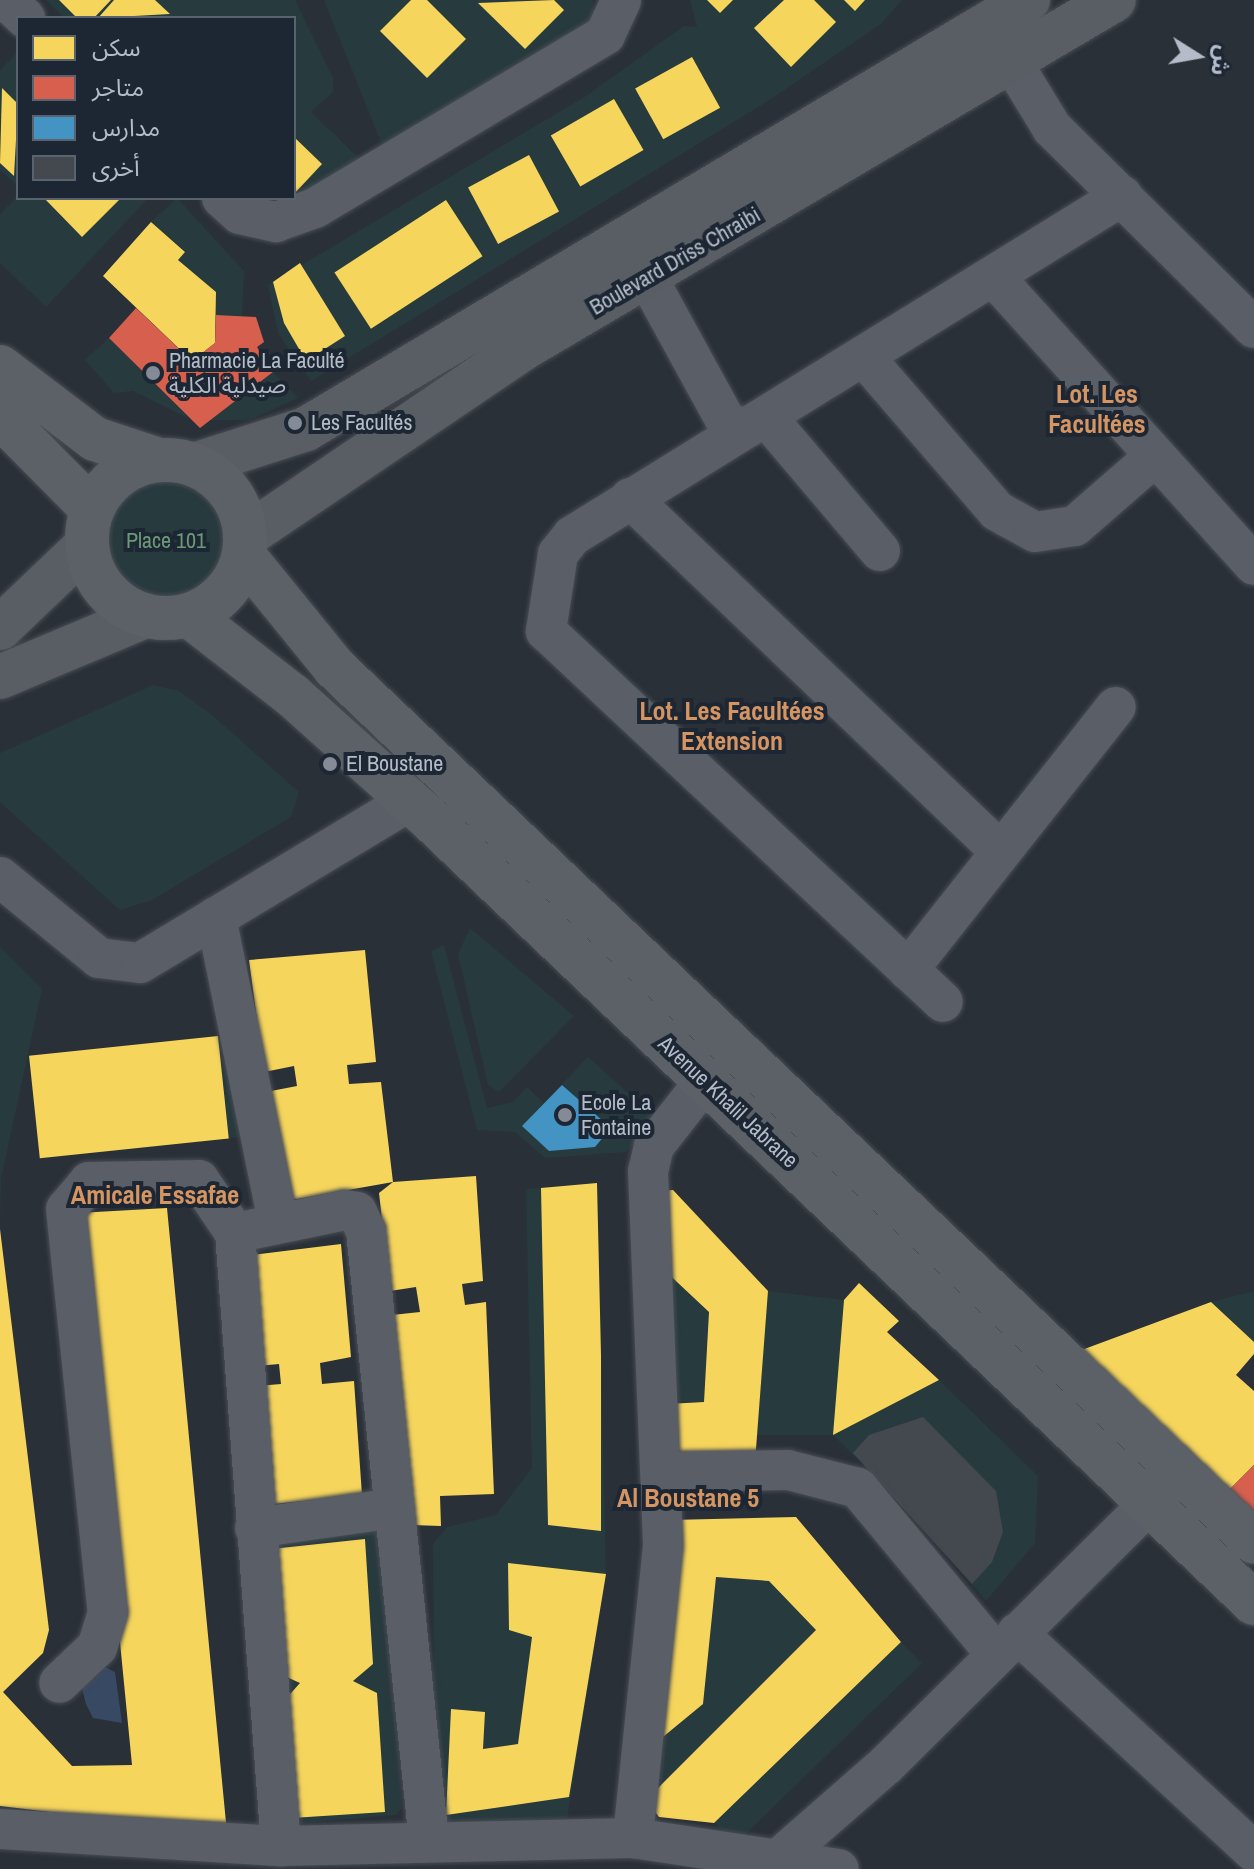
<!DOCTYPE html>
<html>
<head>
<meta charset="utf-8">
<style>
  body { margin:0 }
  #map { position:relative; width:1254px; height:1869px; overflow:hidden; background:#2a3038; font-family:"Archivo Narrow","Noto Sans Arabic",sans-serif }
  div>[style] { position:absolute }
  .green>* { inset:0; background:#273a3e; transform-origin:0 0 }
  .round { border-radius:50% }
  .water>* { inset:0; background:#384963 }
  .homes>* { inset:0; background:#f6d55c; transform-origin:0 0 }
  .shops>* { inset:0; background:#d6604d }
  .schools>* { inset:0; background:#4393c3 }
  .building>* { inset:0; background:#444950 }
  .roads { filter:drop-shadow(0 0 2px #484c53) drop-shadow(0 0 2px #484c53) }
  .street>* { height:40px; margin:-20px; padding:0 20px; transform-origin:20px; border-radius:20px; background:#5a5e66 }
  .secondary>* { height:44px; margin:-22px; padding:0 22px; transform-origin:22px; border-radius:22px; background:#595d64 }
  .primary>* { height:44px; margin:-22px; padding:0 22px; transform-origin:22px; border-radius:22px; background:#5c6168 }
  .primary>.ring { margin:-22px; padding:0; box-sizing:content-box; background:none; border:44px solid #5c6168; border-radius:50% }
  .dots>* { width:22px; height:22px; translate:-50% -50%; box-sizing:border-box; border:4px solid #1d2633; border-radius:50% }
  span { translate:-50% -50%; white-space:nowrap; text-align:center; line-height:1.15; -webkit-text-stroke:8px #1d2633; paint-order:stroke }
  .street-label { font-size:22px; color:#b4bcc9 }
  .poi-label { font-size:22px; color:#b4bcc9 }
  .left { translate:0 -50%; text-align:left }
  .park-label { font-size:22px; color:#6b9a76 }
  .quarter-label { font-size:26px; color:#d59563; font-weight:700 }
  .legend { position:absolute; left:16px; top:16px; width:280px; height:184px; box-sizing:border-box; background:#1d2633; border:2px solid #59626f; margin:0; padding:10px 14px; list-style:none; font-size:24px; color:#b4bcc9 }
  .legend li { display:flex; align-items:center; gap:16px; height:40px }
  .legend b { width:40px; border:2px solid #59626f }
  .north { position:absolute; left:1158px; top:16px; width:80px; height:80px; -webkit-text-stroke:6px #1d2633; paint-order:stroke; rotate:101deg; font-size:22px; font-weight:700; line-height:32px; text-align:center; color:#b4bcc9 }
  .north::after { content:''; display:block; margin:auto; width:28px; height:36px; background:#b4bcc9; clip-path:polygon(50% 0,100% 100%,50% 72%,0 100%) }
</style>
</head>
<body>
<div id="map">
  <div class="green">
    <i style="clip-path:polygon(46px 0,295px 0,333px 78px,333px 92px,311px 112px,359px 158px,330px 189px,274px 215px,246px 198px,294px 198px,294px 18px,64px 18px)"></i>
    <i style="clip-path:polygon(324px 0,593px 0,592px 26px,385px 152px)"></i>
    <i style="clip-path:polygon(690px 0,902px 0,881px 24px,765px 103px,311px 381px,278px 333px,268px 285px,586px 96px,684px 26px,697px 27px)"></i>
    <i style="clip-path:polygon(18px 52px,18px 186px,0 170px,0 70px)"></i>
    <i style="clip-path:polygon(18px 196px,18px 198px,148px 198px,46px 307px,0 263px,0 214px)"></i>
    <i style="clip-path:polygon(177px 198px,244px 271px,242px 316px,216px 315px,216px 292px,178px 260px,185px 251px,151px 222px)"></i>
    <i style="clip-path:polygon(109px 338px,190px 419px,133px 391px,114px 393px,85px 360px)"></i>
    <i style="clip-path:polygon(273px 372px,298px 398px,250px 420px,209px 420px)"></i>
    <i class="round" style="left:99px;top:472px;width:136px;height:136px"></i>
    <i style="clip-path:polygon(153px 685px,179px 691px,212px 715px,299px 792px,291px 817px,152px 900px,120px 910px,0 802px,0 753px)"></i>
    <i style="clip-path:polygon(470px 928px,574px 1016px,499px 1092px,488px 1085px,458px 954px)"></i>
    <i style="clip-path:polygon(444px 945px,487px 1108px,513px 1102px,527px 1087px,544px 1103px,588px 1057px,658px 1120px,626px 1152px,545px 1158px,515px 1132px,477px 1130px,431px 951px)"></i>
    <i style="clip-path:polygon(0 947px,42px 989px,1px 1179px,0 1229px)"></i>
    <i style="clip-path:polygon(227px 1034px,241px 1137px,229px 1138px,218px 1036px)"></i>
    <i style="clip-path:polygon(597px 1183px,606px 1574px,567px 1819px,435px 1825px,433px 1544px,447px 1527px,496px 1515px,532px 1468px,526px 1189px)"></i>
    <i style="clip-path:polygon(661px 1267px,709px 1312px,704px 1402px,668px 1404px)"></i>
    <i style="clip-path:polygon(768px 1291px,844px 1300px,834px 1434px,939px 1380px,1038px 1476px,1035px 1543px,986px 1601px,926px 1527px,833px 1435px,757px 1435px)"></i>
    <i style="clip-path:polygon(1254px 1291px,1254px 1342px,1211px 1302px)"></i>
    <i style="clip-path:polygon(365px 1530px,381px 1536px,384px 1557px,402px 1808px,396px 1815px,292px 1824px,268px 1541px)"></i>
    <i style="clip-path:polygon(716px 1577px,769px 1581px,816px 1630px,646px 1800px,652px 1746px,703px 1703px)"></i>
    <i style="left:901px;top:1642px;width:30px;height:260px;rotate:46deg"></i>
  </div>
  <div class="water">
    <i style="clip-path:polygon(101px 1665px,115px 1672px,122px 1723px,93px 1718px,86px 1704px,82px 1688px)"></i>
  </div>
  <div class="homes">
    <i style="clip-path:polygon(59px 0,111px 0,94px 18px,77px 18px)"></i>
    <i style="clip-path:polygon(114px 0,155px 0,170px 14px,98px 18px)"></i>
    <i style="clip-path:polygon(411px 0,427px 0,466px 39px,427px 78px,380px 31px)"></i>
    <i style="clip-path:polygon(554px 0,564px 10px,525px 49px,478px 3px)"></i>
    <i style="clip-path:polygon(707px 0,733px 0,720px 13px)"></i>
    <i style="clip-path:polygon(784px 0,814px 0,836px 22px,791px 67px,754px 28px)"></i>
    <i style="clip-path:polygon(844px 0,865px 0,855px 11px)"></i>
    <i style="left:692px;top:57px;width:58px;height:65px;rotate:61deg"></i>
    <i style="clip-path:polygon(2px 88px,18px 104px,14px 176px,0 163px)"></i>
    <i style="left:614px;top:99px;width:59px;height:73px;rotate:60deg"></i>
    <i style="clip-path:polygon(294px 137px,322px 164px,294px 194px)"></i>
    <i style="left:529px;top:155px;width:64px;height:69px;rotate:62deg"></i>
    <i style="clip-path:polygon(44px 198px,121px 198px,82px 237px)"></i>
    <i style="left:446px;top:200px;width:67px;height:133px;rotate:57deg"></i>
    <i style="clip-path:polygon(151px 222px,185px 252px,178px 260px,216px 292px,215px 343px,192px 361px,103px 276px)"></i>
    <i style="clip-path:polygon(300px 263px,345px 336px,306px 361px,284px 323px,273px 282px)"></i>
    <i style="clip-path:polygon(365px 950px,376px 1062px,347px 1065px,349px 1084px,381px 1082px,393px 1182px,286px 1201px,266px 1092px,297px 1086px,294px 1066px,264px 1072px,249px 960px)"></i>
    <i style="left:218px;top:1036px;width:103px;height:190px;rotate:84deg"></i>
    <i style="clip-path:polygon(476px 1176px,483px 1281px,462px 1284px,465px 1305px,486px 1302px,494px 1494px,440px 1496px,441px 1526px,412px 1525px,392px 1315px,420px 1312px,416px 1287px,390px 1291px,379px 1193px,393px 1182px)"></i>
    <i style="clip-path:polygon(597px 1183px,601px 1355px,601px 1531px,548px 1525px,541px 1188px)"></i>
    <i style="clip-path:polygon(673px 1190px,768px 1291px,755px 1462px,671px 1463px,668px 1404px,704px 1402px,709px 1312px,661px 1267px,656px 1191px)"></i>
    <i style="clip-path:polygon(167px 1208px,227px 1833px,0 1806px,0 1229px,49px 1630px,43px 1653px,3px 1692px,72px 1766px,132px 1765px,78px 1213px)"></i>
    <i style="clip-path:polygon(341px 1244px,351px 1357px,320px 1363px,322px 1384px,354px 1381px,362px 1495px,264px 1505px,257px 1386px,281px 1384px,279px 1364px,257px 1366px,252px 1255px)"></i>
    <i style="clip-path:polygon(859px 1283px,899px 1321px,887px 1332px,939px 1380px,833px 1435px,844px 1300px)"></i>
    <i style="clip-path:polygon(1211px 1302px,1254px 1342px,1254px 1354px,1236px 1375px,1254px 1391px,1254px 1465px,1229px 1490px,1079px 1351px)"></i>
    <i style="clip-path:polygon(796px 1517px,901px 1642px,714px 1823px,659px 1817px,646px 1800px,816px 1630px,769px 1581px,716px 1577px,703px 1704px,652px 1746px,671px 1520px)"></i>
    <i style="clip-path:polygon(365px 1539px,373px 1664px,353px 1681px,377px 1693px,385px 1812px,292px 1818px,284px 1701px,300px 1683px,282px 1675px,271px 1549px)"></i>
    <i style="clip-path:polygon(508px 1563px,606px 1574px,569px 1797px,446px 1815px,451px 1709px,485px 1712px,483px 1749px,518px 1744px,532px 1637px,509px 1630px)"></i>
  </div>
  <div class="shops">
    <i style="clip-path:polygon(136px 308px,192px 361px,215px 343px,216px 315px,256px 317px,264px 342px,257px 347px,273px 372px,200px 428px,109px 338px)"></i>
    <i style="clip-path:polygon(1254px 1465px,1254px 1513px,1229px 1490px)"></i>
  </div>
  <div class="schools">
    <i style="clip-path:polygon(562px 1085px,611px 1128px,595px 1147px,549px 1151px,522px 1126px)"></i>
  </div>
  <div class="building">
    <i style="clip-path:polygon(923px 1417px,996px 1491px,1003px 1532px,992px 1562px,972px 1584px,853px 1453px,869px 1435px)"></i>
  </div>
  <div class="roads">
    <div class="street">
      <i style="left:6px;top:0;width:26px;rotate:43deg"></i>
      <i style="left:1013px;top:64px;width:75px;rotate:58.6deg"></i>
      <i style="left:1052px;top:128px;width:284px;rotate:44.7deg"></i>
      <i style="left:222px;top:198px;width:24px;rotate:42deg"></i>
      <i style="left:240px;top:214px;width:37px;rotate:13deg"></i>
      <i style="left:276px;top:222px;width:41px;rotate:-19.7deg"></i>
      <i style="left:315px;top:208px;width:338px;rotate:-30.8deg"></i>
      <i style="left:605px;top:35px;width:38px;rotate:-65deg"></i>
      <i style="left:647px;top:277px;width:169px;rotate:61.3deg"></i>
      <i style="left:728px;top:425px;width:20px;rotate:6deg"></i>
      <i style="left:748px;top:427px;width:440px;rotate:-31.7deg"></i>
      <i style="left:994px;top:277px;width:388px;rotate:47.9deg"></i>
      <i style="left:865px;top:358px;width:202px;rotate:49.2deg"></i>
      <i style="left:997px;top:511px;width:43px;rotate:28.9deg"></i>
      <i style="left:1035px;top:532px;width:40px;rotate:-8.5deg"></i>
      <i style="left:1075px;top:526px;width:105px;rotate:-41.1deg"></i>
      <i style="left:768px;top:419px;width:173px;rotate:49.7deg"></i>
      <i style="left:748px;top:427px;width:207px;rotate:148.2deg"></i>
      <i style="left:572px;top:536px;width:23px;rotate:128deg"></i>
      <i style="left:558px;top:554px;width:78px;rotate:98.9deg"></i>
      <i style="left:546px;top:631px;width:543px;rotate:43.06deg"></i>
      <i style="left:630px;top:498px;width:510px;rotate:43.65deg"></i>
      <i style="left:0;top:877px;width:128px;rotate:39.3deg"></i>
      <i style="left:99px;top:958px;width:41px;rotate:7deg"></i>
      <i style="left:140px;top:963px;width:315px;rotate:-31deg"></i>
      <i style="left:216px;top:917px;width:312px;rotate:78.5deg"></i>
      <i style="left:908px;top:970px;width:335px;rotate:-51.7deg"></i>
      <i style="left:705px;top:1081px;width:83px;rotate:128.1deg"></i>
      <i style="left:654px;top:1146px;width:26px;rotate:103deg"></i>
      <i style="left:648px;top:1171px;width:375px;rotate:87.7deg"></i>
      <i style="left:663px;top:1546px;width:294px;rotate:95.9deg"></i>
      <i style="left:633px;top:1838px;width:208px;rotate:8.6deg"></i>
      <i style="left:235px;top:1233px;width:112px;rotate:-11.8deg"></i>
      <i style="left:345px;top:1210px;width:12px;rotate:9deg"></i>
      <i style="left:357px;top:1212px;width:21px;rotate:65deg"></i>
      <i style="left:366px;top:1231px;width:614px;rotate:84.11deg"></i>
      <i style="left:663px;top:1472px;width:125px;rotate:-0.9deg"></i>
      <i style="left:788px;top:1470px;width:72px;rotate:14.4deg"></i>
      <i style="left:858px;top:1488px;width:216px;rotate:50.3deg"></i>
      <i style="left:255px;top:1528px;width:141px;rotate:-8.1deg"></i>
      <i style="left:1017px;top:1633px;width:323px;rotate:42.7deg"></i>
      <i style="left:0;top:1829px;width:282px;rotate:3.5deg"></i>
      <i style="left:281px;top:1846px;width:615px;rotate:-94.29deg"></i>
      <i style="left:235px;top:1233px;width:64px;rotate:-124.2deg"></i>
      <i style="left:199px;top:1180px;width:110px;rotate:179deg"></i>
      <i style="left:89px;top:1182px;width:35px;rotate:130deg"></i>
      <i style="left:66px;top:1209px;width:405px;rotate:84.1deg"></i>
      <i style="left:108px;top:1612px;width:37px;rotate:107deg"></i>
      <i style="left:97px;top:1647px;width:52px;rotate:136.5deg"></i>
      <i style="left:281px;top:1846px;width:352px;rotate:-1.3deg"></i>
      <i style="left:767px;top:1869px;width:158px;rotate:-41.2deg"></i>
      <i style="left:886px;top:1765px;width:402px;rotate:-44.8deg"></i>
    </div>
    <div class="secondary">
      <i style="left:194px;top:465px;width:118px;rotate:-17.8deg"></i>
      <i style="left:306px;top:429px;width:840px;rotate:-30.72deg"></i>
      <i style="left:246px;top:536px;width:333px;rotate:-34.1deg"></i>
      <i style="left:522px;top:349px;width:687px;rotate:-30.52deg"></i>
      <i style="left:0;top:628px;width:120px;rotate:-43.7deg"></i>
      <i style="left:0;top:677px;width:157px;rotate:-22.8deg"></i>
    </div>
    <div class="primary">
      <i style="left:0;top:367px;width:119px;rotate:37.2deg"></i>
      <i style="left:95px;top:439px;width:67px;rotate:18.2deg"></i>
      <i style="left:0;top:416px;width:131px;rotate:45.3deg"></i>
      <i class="ring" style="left:87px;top:460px;width:114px;height:114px"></i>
      <i style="left:244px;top:556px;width:144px;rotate:50.9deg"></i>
      <i style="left:335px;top:668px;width:1268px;rotate:43.56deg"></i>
      <i style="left:190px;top:616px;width:129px;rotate:37.8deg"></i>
      <i style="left:292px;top:695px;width:191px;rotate:42deg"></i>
      <i style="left:434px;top:823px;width:1132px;rotate:43.57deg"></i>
    </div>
  </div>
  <div class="dots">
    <i style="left:153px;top:373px;background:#848b96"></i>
    <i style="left:295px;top:423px;background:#848b96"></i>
    <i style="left:330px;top:764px;background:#848b96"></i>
    <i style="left:565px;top:1115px;background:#848b96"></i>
  </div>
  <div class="street-label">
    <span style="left:675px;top:261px;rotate:-30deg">Boulevard Driss Chraibi</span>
    <span style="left:728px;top:1102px;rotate:43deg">Avenue Khalil Jabrane</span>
  </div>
  <div class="poi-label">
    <span class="left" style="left:169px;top:373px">Pharmacie La Faculté<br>صيدلية الكلية</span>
    <span class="left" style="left:311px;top:423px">Les Facultés</span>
    <span class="left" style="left:346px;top:764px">El Boustane</span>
    <span class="left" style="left:581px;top:1115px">Ecole La<br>Fontaine</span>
  </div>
  <div class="park-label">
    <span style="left:166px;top:541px">Place 101</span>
  </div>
  <div class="quarter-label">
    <span style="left:1097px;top:409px">Lot. Les<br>Facultées</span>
    <span style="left:732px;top:726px">Lot. Les Facultées<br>Extension</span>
    <span style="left:155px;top:1195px">Amicale Essafae</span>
    <span style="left:688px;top:1498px">Al Boustane 5</span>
  </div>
  <ul class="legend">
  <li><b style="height:22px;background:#f6d55c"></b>سكن</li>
  <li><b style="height:22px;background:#d6604d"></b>متاجر</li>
  <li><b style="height:22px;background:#4393c3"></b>مدارس</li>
  <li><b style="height:22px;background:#444950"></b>أخرى</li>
  </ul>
  <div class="north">ش</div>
</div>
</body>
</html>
